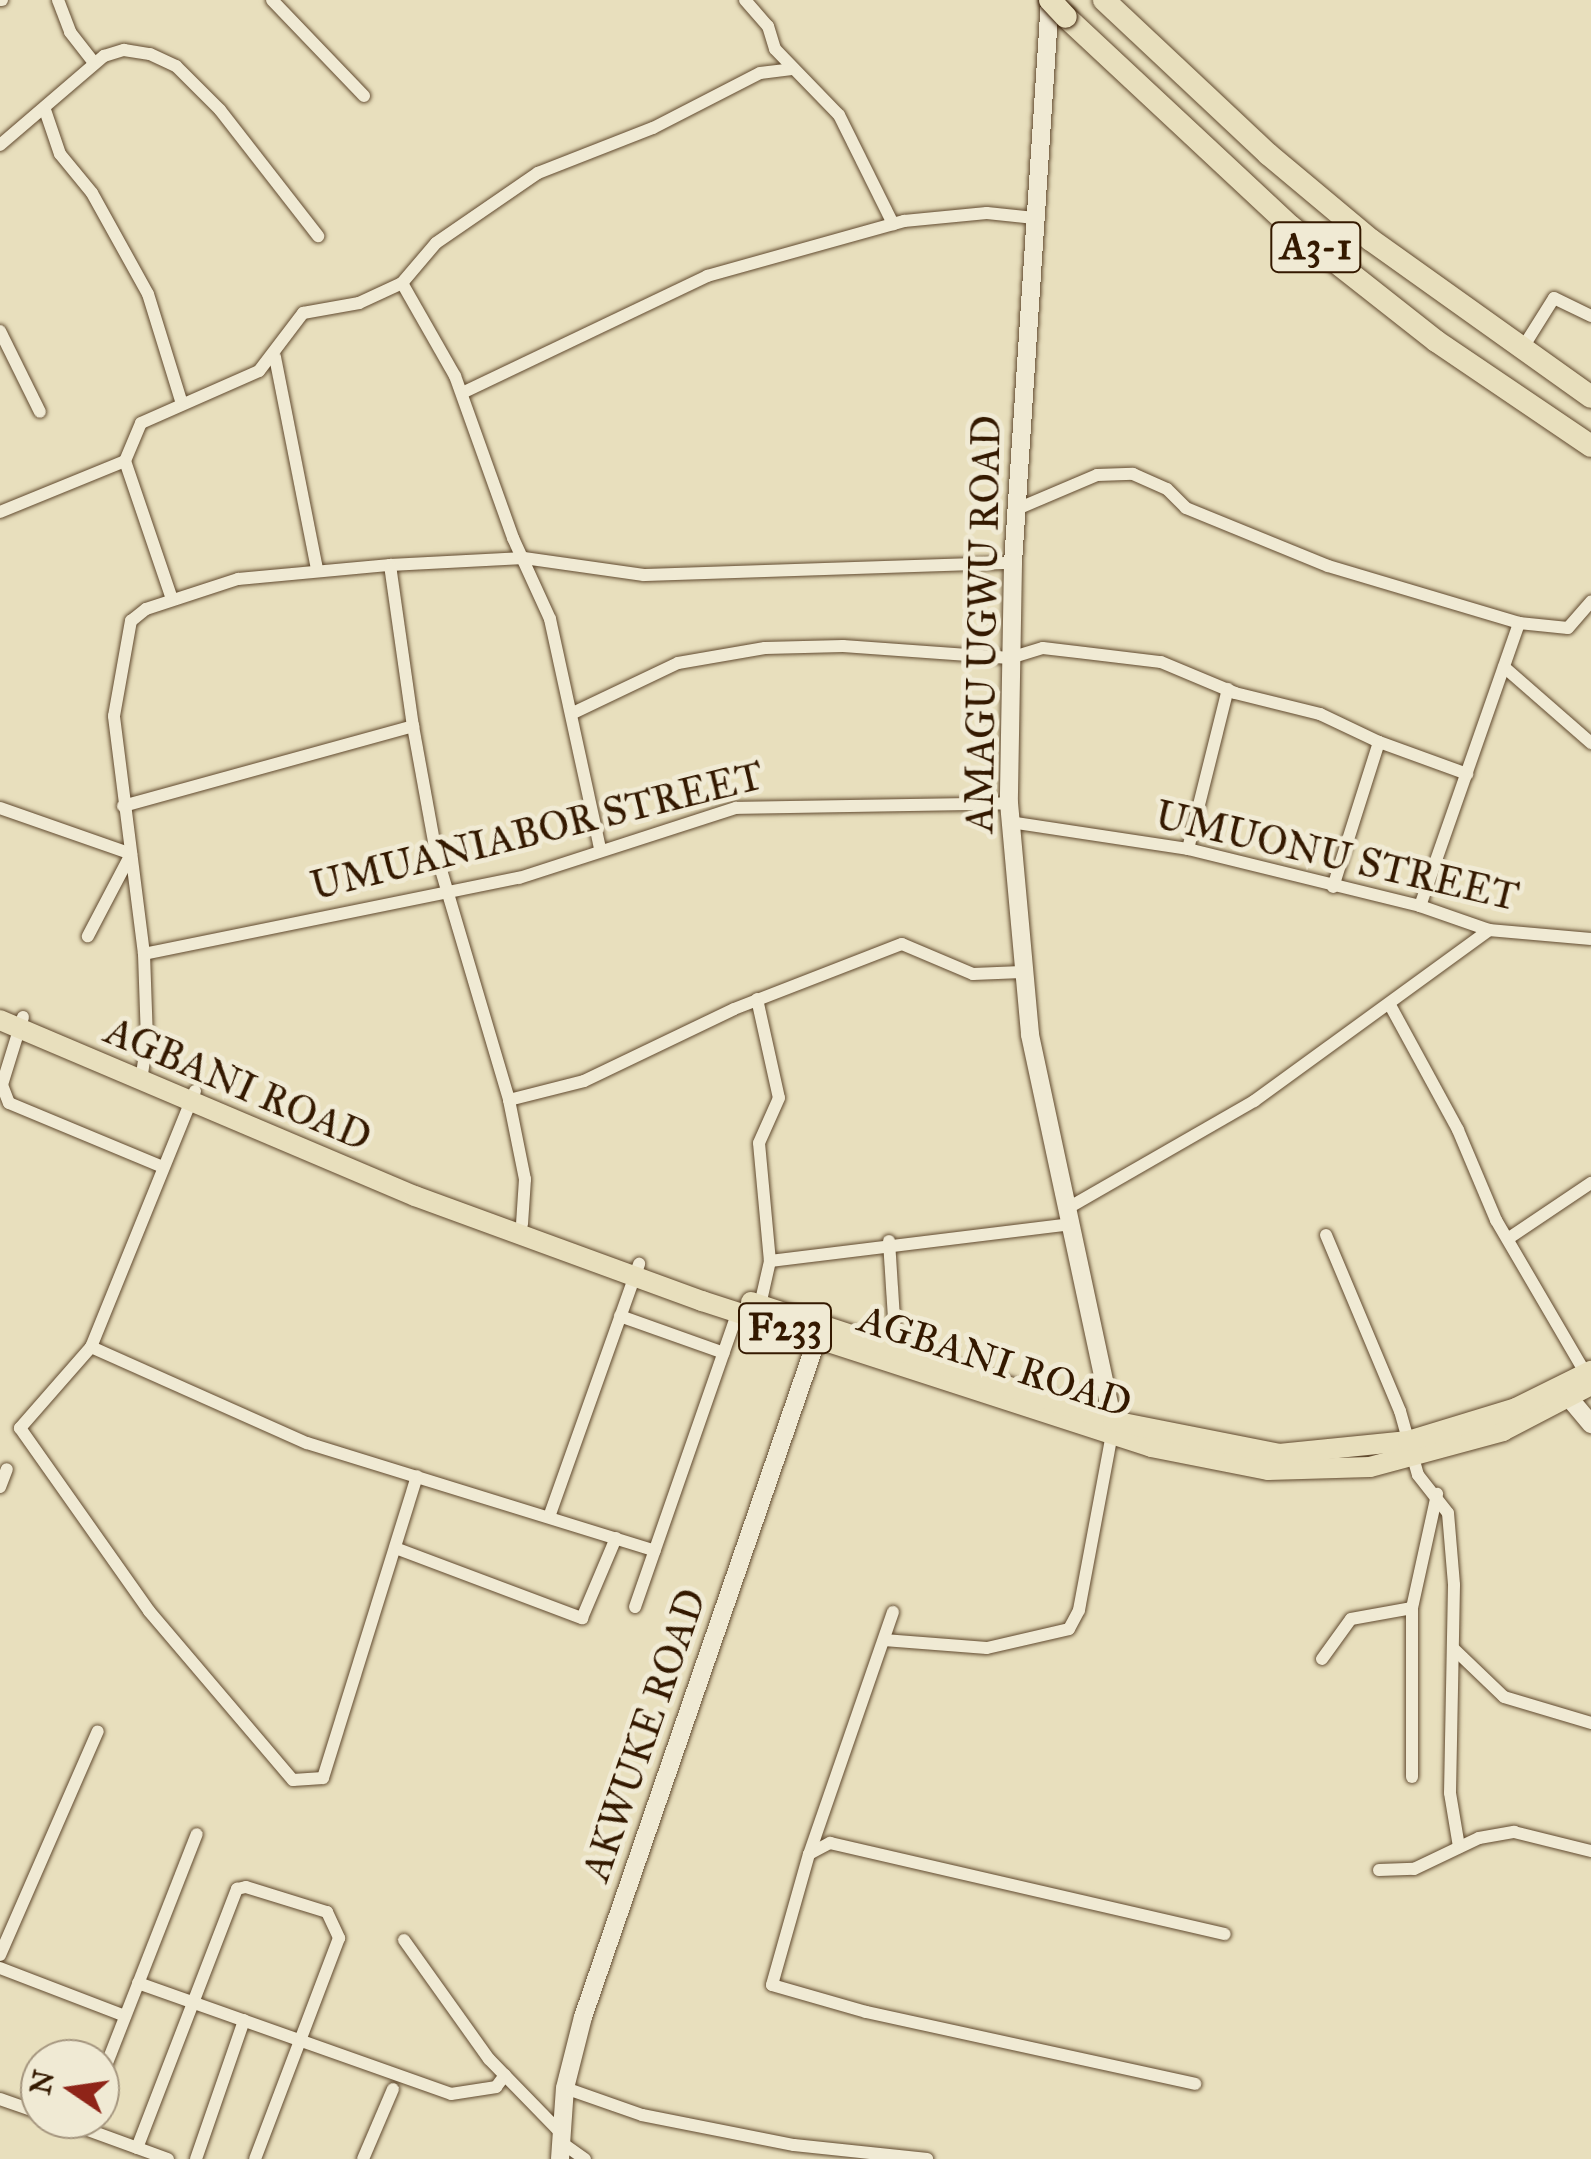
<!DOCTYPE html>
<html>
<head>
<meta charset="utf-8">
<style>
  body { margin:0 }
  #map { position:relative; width:1591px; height:2159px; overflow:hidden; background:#e8dfbd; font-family:"IM FELL Great Primer",serif }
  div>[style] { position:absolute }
  .roads { filter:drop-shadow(0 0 2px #614a2f) drop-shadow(0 0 2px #614a2f) }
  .street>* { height:12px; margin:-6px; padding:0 6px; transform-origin:6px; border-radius:6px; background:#f0ead4 }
  .secondary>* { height:18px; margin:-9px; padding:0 9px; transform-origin:9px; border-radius:9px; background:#f0ead4 }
  .primary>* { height:20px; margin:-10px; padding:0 10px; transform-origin:10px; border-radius:10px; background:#e8dfbd }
  .highway>* { height:22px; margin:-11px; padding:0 11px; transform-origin:11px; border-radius:11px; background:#e8dfbd }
  .bridges { filter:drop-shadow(0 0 2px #341900) drop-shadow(0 0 2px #341900) }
  .highway-bridge>* { height:22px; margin:-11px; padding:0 11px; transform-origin:11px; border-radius:11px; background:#e8dfbd }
  span { translate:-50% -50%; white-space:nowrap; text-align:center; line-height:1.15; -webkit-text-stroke:10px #f0ead4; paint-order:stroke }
  .shield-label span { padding:2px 8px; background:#f0ead4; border:2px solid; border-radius:8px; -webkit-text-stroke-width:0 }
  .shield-label { font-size:38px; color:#341900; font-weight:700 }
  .street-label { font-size:40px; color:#341900 }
  .north { position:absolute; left:20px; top:2039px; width:100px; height:100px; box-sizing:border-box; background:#f0ead4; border:2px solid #a5967f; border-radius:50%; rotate:283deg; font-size:28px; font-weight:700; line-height:40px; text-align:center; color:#341900 }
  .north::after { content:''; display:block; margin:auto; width:35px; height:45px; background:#8f2418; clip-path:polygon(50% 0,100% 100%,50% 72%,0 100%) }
</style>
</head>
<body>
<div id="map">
  <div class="roads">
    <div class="street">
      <i style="left:0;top:0;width:2px"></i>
      <i style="left:58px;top:0;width:34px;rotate:69deg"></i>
      <i style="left:70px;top:32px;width:39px;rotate:52deg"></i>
      <i style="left:272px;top:0;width:133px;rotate:46.2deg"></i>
      <i style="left:745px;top:0;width:35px;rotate:49deg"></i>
      <i style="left:768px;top:26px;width:24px;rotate:73deg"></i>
      <i style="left:775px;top:49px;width:92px;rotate:45.9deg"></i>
      <i style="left:839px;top:115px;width:122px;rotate:63.6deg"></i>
      <i style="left:45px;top:110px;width:46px;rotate:71.2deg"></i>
      <i style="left:60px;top:154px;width:50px;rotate:50.6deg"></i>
      <i style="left:92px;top:193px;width:115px;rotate:61deg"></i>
      <i style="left:148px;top:294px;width:115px;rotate:72.8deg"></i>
      <i style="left:0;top:145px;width:137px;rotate:-40.6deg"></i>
      <i style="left:104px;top:56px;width:21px;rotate:-17deg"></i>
      <i style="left:124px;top:50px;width:26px;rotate:9deg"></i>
      <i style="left:150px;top:54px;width:29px;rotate:25deg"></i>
      <i style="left:176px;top:66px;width:62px;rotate:45deg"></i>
      <i style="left:220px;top:110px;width:160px;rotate:52.1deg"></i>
      <i style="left:402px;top:283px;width:107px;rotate:60.3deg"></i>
      <i style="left:455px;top:376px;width:172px;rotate:70.3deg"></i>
      <i style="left:513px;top:538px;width:89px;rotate:65.4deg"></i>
      <i style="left:550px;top:619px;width:235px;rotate:77.7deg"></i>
      <i style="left:0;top:331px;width:90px;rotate:63.7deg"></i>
      <i style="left:1522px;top:349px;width:60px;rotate:-57.9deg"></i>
      <i style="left:1554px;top:298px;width:41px;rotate:25.9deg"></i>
      <i style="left:275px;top:357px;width:216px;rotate:78.8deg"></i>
      <i style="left:462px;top:393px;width:272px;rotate:-25.5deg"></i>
      <i style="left:707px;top:276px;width:205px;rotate:-15.6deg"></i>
      <i style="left:904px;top:221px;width:83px;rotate:-5.5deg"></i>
      <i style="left:987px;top:213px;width:48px;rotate:5.9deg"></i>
      <i style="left:125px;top:461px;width:146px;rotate:71.2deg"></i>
      <i style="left:1017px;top:509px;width:87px;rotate:-23deg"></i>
      <i style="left:1097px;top:475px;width:36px;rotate:-2deg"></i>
      <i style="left:1133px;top:474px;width:37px;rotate:24deg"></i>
      <i style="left:1167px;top:489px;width:27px;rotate:45deg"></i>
      <i style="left:1186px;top:508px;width:153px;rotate:22.2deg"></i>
      <i style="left:1328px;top:566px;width:199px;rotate:16.6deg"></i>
      <i style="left:0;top:512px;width:135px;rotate:-22.2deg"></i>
      <i style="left:125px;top:461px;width:41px;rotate:-67.2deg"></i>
      <i style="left:141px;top:423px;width:129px;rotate:-23.8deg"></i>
      <i style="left:259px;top:371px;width:73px;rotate:-52.8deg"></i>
      <i style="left:303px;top:313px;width:57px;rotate:-10.1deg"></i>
      <i style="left:359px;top:303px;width:47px;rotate:-24.9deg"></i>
      <i style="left:402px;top:283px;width:52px;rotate:-49.6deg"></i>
      <i style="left:436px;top:243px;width:124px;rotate:-34.5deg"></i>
      <i style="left:538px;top:173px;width:123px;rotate:-21.4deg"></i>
      <i style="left:653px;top:128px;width:120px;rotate:-27.2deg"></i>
      <i style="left:760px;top:73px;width:32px;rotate:-7deg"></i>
      <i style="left:390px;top:565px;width:134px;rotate:-3deg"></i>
      <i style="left:524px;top:558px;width:121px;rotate:8.1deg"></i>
      <i style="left:644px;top:575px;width:369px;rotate:-1.9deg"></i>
      <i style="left:1504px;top:667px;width:116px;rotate:41.1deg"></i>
      <i style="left:573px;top:713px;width:116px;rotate:-25.5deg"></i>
      <i style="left:678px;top:663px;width:88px;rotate:-9.8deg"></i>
      <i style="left:765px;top:648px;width:78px;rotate:-1.5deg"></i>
      <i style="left:843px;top:646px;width:167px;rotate:4.1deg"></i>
      <i style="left:1010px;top:658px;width:34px;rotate:-17deg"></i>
      <i style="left:1043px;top:648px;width:119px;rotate:6.8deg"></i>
      <i style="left:1161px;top:662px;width:80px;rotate:22.7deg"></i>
      <i style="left:1235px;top:693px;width:88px;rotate:13.9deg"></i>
      <i style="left:1320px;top:714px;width:65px;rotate:25.4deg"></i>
      <i style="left:1379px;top:742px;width:152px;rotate:107.6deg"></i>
      <i style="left:1379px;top:742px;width:94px;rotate:20deg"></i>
      <i style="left:123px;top:806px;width:301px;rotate:-15.4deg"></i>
      <i style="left:413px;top:726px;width:129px;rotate:79.7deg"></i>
      <i style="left:436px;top:853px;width:258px;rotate:73.5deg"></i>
      <i style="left:509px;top:1100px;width:81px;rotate:78.6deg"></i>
      <i style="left:525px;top:1179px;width:45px;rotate:93.8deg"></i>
      <i style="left:0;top:808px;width:139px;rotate:19.3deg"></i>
      <i style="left:131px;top:854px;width:93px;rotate:117.7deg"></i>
      <i style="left:1010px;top:822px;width:180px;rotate:8.6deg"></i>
      <i style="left:1188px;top:849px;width:239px;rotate:13.8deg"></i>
      <i style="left:1420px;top:906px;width:73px;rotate:19.2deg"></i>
      <i style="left:1489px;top:930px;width:102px;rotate:5deg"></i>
      <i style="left:1188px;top:849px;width:165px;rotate:-76deg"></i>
      <i style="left:1420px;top:906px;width:300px;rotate:-70.7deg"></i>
      <i style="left:1519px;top:623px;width:49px;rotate:5.8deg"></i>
      <i style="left:1568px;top:628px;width:35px;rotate:-49deg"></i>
      <i style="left:144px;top:954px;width:383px;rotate:-11.5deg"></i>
      <i style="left:519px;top:878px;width:228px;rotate:-17.9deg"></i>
      <i style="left:736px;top:808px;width:273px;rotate:-1deg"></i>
      <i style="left:757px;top:999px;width:101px;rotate:77.5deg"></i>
      <i style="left:779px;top:1098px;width:49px;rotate:114deg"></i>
      <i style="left:759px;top:1143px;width:119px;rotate:84.7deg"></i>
      <i style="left:770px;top:1261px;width:45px;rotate:102.8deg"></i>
      <i style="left:1391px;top:1007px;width:140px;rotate:61.4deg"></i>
      <i style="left:1458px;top:1130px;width:98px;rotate:67.1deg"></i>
      <i style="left:1496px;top:1220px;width:178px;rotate:59.7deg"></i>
      <i style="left:23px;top:1017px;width:71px;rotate:107.2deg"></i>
      <i style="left:2px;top:1085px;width:19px;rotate:69deg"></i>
      <i style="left:9px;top:1103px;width:164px;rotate:22.6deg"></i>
      <i style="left:141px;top:1081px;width:41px;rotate:-81.7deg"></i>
      <i style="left:147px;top:1040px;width:86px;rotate:-92deg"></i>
      <i style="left:144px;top:954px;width:240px;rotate:-97.2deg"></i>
      <i style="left:114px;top:716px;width:97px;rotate:-79.9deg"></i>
      <i style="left:131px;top:621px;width:19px;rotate:-39deg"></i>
      <i style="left:146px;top:609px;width:97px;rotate:-18.1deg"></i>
      <i style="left:238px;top:579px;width:153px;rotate:-5.3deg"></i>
      <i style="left:390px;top:565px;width:163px;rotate:81.9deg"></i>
      <i style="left:195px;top:1091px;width:276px;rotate:112.1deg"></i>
      <i style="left:91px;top:1347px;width:108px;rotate:131.2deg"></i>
      <i style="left:20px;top:1428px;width:224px;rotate:54.8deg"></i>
      <i style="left:149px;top:1611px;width:222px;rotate:49.6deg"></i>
      <i style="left:293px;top:1780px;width:30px;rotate:-4deg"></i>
      <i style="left:323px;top:1778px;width:316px;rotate:-72.7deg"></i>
      <i style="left:509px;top:1100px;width:77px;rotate:-14.2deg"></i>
      <i style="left:584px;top:1081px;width:166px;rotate:-25.6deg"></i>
      <i style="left:734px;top:1009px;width:180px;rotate:-21.2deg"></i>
      <i style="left:902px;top:944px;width:77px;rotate:22.9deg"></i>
      <i style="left:973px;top:974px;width:49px;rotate:-2.3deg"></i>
      <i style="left:1068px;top:1208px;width:215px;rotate:-29.9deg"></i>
      <i style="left:1254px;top:1101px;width:291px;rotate:-36deg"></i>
      <i style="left:1326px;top:1235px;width:191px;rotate:67.2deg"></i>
      <i style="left:1400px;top:1411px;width:66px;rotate:74.3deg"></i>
      <i style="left:1418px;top:1475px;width:48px;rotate:51.7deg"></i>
      <i style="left:1448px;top:1513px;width:72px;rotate:85.2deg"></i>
      <i style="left:1454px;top:1585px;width:208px;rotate:91.1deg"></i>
      <i style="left:1450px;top:1793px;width:55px;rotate:80.5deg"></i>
      <i style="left:1509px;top:1238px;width:99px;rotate:-33.9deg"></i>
      <i style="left:889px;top:1241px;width:107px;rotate:86.3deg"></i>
      <i style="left:770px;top:1261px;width:302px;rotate:-7deg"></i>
      <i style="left:620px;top:1316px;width:110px;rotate:19.6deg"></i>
      <i style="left:91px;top:1347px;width:236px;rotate:24deg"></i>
      <i style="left:307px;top:1443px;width:364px;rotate:17.2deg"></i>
      <i style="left:0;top:1487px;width:19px;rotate:-69deg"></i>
      <i style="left:549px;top:1517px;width:269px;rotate:-70.4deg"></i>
      <i style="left:398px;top:1549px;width:197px;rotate:20.6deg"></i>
      <i style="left:582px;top:1618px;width:87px;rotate:-67deg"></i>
      <i style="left:635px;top:1607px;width:313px;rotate:-70.8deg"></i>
      <i style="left:893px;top:1612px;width:256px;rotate:109.1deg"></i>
      <i style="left:809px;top:1854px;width:136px;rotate:105.8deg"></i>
      <i style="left:772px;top:1985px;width:98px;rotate:16deg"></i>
      <i style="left:866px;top:2012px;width:337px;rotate:12.3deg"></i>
      <i style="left:884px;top:1640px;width:103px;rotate:4.4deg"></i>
      <i style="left:987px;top:1648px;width:84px;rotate:-13deg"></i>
      <i style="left:1069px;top:1629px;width:21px;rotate:-62deg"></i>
      <i style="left:1079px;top:1610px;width:184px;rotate:-79.4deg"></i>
      <i style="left:1454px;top:1649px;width:69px;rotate:43.8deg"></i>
      <i style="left:1504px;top:1697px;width:91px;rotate:16.6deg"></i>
      <i style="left:1322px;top:1659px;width:49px;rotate:-54.1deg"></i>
      <i style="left:1351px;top:1619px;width:62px;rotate:-10.2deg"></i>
      <i style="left:1412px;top:1777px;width:169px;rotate:-90deg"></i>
      <i style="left:1412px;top:1608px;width:117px;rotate:-77.6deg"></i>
      <i style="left:809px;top:1854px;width:24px;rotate:-28deg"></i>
      <i style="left:830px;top:1843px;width:405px;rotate:13deg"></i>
      <i style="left:1379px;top:1870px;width:35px;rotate:-2deg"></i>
      <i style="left:1414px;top:1869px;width:72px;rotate:-25.5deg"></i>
      <i style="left:1479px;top:1838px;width:36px;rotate:-10deg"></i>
      <i style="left:1514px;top:1832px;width:79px;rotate:13.9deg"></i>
      <i style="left:404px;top:1940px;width:146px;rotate:54.5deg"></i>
      <i style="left:489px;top:2059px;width:105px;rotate:45.8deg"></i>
      <i style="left:0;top:1955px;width:244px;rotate:-66.4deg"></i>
      <i style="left:0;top:1968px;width:134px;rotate:21deg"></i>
      <i style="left:138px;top:1983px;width:332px;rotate:19.5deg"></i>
      <i style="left:451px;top:2094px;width:46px;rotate:-8.8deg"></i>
      <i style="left:496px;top:2087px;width:15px;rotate:-53deg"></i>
      <i style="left:100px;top:2081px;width:265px;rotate:-68.6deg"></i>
      <i style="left:565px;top:2088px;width:82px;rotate:19.3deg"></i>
      <i style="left:642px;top:2115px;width:155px;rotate:11.2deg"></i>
      <i style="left:794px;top:2145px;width:134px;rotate:6deg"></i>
      <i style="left:0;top:2099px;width:42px;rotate:19.3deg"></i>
      <i style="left:58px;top:2119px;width:117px;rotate:20deg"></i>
      <i style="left:562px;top:2143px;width:28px;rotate:35deg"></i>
      <i style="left:137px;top:2148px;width:278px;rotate:-68.9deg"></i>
      <i style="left:237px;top:1889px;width:9px;rotate:-13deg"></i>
      <i style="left:246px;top:1887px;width:85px;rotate:17.2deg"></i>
      <i style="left:327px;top:1912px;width:29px;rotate:65deg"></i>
      <i style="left:339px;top:1938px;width:236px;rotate:110.8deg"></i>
      <i style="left:196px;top:2159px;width:147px;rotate:-70.9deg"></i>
      <i style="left:363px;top:2159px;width:76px;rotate:-66.8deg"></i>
    </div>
    <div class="secondary">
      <i style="left:1050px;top:0;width:564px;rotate:93.76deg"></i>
      <i style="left:1013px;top:563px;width:240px;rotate:91deg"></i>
      <i style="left:1009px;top:803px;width:233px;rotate:84.8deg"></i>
      <i style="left:1030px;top:1035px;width:395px;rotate:77.9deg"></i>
      <i style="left:1570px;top:1399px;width:33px;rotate:50deg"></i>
      <i style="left:560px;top:2159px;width:71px;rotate:-86deg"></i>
      <i style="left:565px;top:2088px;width:73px;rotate:-75.8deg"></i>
      <i style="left:583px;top:2017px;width:717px;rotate:-70.96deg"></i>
    </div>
    <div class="primary">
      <i style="left:0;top:1020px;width:451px;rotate:23deg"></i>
      <i style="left:415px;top:1196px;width:306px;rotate:20.1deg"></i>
      <i style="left:702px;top:1301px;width:472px;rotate:18deg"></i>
      <i style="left:1151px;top:1447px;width:119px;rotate:11.1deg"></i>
      <i style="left:1268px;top:1470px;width:102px;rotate:-1.7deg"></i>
      <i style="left:1370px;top:1467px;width:138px;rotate:-15.1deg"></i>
      <i style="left:1503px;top:1431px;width:99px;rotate:-27.6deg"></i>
      <i style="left:751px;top:1302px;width:381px;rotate:18.2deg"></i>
      <i style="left:1113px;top:1421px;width:169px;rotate:11.2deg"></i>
      <i style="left:1279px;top:1454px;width:130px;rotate:-5.8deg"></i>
      <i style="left:1408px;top:1441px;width:113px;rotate:-17deg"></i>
      <i style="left:1516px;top:1408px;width:84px;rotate:-26.3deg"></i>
    </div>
    <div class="highway">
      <i style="left:1104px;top:0;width:225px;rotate:43.2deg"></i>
      <i style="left:1268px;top:154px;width:134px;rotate:39.9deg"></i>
      <i style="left:1371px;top:240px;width:270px;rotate:35.5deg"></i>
      <i style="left:1066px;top:17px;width:306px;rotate:43deg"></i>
      <i style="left:1290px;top:226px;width:186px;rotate:38.2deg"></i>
      <i style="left:1436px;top:341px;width:187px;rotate:34.1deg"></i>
    </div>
  </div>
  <div class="bridges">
    <div class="highway-bridge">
      <i style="left:1050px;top:0;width:23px;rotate:47deg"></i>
    </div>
  </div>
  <div class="shield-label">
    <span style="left:1316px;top:247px">A3-1</span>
    <span style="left:785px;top:1328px">F233</span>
  </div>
  <div class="street-label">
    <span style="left:983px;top:624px;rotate:-89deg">AMAGU UGWU ROAD</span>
    <span style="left:537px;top:831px;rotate:-14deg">UMUANIABOR STREET</span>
    <span style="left:1337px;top:856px;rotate:13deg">UMUONU STREET</span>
    <span style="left:238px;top:1084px;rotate:23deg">AGBANI ROAD</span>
    <span style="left:995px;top:1361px;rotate:18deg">AGBANI ROAD</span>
    <span style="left:644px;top:1735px;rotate:-71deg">AKWUKE ROAD</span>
  </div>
  <div class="north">N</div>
</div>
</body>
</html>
